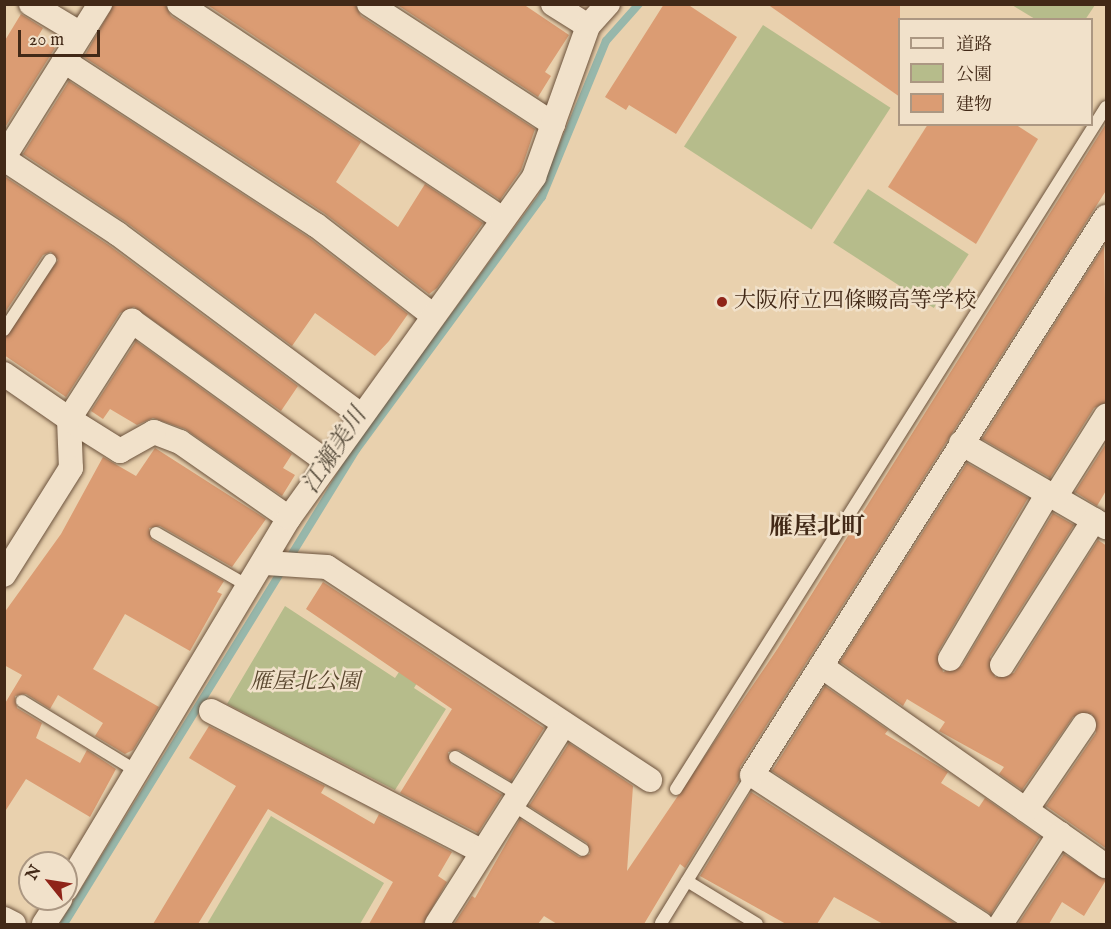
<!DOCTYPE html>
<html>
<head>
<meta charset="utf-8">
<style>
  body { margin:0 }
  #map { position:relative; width:1111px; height:929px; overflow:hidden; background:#e9d1ae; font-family:"IM FELL English","Noto Serif JP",serif }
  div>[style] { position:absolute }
  .green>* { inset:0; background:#b6bc8b; transform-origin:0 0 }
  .stream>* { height:8px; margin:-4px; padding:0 4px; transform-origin:4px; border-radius:4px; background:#97b7ab }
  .building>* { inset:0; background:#db9c73 }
  .roads { filter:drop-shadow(0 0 2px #6c533d) drop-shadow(0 0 2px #6c533d) }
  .service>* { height:12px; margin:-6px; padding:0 6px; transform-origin:6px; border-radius:6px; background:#f1e1ca }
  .minor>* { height:24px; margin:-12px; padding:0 12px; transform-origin:12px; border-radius:12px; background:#f1e1ca }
  .dots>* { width:16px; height:16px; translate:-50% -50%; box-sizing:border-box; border:3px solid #f1e1ca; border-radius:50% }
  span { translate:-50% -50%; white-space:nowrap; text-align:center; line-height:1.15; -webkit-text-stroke:5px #f1e1ca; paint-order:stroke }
  .poi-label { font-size:22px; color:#422917 }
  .left { translate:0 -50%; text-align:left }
  .park-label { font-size:22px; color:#59462e; font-style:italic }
  .water-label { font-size:24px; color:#574c3c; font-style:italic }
  .neighbourhood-label { font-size:24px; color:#422917; font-weight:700 }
  .frame { position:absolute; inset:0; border:6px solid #422917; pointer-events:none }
  .legend { position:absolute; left:898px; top:18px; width:195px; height:108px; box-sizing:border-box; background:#f1e1ca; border:2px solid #ab9782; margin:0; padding:8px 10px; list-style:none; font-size:18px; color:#422917 }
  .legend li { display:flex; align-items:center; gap:12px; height:30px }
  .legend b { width:30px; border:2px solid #ab9782 }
  .north { position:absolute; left:18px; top:851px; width:60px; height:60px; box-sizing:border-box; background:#f1e1ca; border:2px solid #ab9782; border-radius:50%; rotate:300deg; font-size:16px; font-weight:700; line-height:24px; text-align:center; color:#422917 }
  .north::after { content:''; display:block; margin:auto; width:21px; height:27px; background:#8f2418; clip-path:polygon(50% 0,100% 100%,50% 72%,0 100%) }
  .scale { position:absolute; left:18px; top:30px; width:82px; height:27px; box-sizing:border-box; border:3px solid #422917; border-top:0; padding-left:8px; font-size:18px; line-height:21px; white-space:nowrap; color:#422917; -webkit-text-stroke:4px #f1e1ca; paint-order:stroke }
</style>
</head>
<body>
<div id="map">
  <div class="green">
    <i style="clip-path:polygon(1012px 5px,1095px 5px,1085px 20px,1035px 19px)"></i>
    <i style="left:763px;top:25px;width:152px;height:145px;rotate:33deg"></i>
    <i style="left:868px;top:189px;width:120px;height:64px;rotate:33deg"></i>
    <i style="clip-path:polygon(285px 606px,395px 678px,417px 645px,434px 655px,414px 688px,446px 709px,395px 790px,227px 704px)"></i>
    <i style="clip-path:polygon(271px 816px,384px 883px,360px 924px,207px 924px)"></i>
  </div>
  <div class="stream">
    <i style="left:64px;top:924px;width:557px;rotate:-58.37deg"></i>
    <i style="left:356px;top:450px;width:314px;rotate:-53.7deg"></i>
    <i style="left:542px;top:197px;width:169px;rotate:-67.7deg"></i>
    <i style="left:606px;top:41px;width:50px;rotate:-48.3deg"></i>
  </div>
  <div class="building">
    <i style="clip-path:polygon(114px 4px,165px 4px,171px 16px,361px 142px,336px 182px,398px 227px,425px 184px,483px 223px,437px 288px,429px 294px,324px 213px,84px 57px)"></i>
    <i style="clip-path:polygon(206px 4px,355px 4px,361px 16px,535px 129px,521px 170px,500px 200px)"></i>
    <i style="clip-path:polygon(396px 4px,523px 4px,569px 35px,545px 72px,551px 76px,538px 97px)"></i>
    <i style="clip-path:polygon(664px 4px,687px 4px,737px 37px,676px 134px,629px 105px,626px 110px,605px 97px)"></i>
    <i style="clip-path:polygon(767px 4px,900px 4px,900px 97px)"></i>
    <i style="clip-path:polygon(21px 14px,43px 28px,37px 38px,55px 48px,4px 129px,4px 42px)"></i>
    <i style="clip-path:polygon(69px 81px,308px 237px,408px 314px,389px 341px,375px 356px,315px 313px,292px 346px,127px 223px,23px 154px)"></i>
    <i style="clip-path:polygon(1107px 122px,1107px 189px,740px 767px,739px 780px,685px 868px,680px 864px,644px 924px,557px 924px,544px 916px,538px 924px,454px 924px,472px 896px,475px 898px,520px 819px,579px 857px,590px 854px,587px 843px,529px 806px,569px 743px,633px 786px,627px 871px,778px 648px)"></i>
    <i style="clip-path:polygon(928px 124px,1015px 124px,1038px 139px,976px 244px,888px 187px)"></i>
    <i style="clip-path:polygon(4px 176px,110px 246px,298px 386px,281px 411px,134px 307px,120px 313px,66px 397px,4px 355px,4px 338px,58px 260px,51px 252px,43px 255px,4px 314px)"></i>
    <i style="clip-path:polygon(1104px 246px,1107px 402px,1094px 408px,1050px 478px,982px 439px)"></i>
    <i style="clip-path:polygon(136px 341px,292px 454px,283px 468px,295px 475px,282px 496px,185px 429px,153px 418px,137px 425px,110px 409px,103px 419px,91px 411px)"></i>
    <i style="clip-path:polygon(1107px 442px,1107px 489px,1097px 506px,1075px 492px)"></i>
    <i style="clip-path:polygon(155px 448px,266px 519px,232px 567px,160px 526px,149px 528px,152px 540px,224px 581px,217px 592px,222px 594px,190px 651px,125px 614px,93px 669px,159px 707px,133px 750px,125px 754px,95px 736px,103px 723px,58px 695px,50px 709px,26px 694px,15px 696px,17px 708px,42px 723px,36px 738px,80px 763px,87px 750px,116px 769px,90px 817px,26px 779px,4px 813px,4px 705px,22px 675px,4px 665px,4px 613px,61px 534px,103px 457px,136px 476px)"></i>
    <i style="clip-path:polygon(967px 463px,1028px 498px,938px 652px,943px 672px,962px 666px,1053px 513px,1074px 525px,990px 657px,995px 677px,1014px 673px,1098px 540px,1107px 546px,1107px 849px,1046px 806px,1096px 733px,1092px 714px,1073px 717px,1022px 790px,999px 774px,1004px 767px,939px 731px,945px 722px,907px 699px,903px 706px,840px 662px)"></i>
    <i style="clip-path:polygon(323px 582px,544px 728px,511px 781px,459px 750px,448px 752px,451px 764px,502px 795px,478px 833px,400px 793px,452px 709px,306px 609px)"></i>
    <i style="clip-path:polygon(825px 686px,888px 730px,885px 734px,948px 772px,941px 783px,979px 807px,985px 798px,1040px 837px,991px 914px,772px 771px)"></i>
    <i style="clip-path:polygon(209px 726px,325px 786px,321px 793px,374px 824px,379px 814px,452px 852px,438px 876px,447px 882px,423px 924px,369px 924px,393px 882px,268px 809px,198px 924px,153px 924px,236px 786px,189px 758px)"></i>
    <i style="clip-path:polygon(751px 792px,956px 924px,883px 924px,834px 897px,817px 924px,786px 924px,700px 876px)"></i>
    <i style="clip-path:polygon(1064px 854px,1106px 880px,1084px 916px,1062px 902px,1049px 924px,1018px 924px)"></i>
  </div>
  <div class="roads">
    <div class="service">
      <i style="left:4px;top:330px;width:84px;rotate:-56.7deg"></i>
      <i style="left:156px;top:533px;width:108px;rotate:29.9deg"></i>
      <i style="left:22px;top:701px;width:136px;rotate:31.5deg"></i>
      <i style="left:455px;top:757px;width:74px;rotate:30.7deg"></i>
      <i style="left:676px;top:789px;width:806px;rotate:-57.77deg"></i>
      <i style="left:513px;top:805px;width:83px;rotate:32.7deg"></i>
      <i style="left:687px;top:881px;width:82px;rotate:31.6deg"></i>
      <i style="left:661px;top:923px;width:174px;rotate:-58.4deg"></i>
    </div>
    <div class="minor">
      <i style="left:31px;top:4px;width:58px;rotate:31deg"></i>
      <i style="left:179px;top:4px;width:389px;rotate:33.6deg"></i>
      <i style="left:369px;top:4px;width:220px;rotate:33.1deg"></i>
      <i style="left:553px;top:4px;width:41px;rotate:32.2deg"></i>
      <i style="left:64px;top:61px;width:301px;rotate:33.1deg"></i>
      <i style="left:316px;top:225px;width:145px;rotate:37.7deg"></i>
      <i style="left:4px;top:157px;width:181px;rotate:-57.9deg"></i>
      <i style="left:4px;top:159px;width:136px;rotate:33.3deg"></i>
      <i style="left:118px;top:234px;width:303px;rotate:36.7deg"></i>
      <i style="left:4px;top:374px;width:79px;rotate:34.7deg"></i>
      <i style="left:69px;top:419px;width:49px;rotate:87.7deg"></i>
      <i style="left:71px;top:468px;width:126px;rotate:122.1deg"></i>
      <i style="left:961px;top:443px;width:168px;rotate:30.1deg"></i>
      <i style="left:1055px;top:497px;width:96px;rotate:-57.8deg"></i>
      <i style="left:289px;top:518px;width:133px;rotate:-145.1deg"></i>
      <i style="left:180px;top:442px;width:28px;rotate:-159deg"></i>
      <i style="left:154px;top:432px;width:39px;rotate:151deg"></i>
      <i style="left:120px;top:451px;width:60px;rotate:-147.9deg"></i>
      <i style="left:69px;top:419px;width:117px;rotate:-57.3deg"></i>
      <i style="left:132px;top:321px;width:242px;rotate:35.9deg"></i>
      <i style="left:266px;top:563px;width:61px;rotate:3.8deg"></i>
      <i style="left:327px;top:567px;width:387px;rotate:33.4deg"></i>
      <i style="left:950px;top:659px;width:193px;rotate:-59.4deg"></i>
      <i style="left:1002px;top:665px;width:172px;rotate:-57.6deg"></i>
      <i style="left:821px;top:666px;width:348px;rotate:35.1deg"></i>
      <i style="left:211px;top:711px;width:306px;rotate:27.4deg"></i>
      <i style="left:1026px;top:810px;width:103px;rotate:-55.7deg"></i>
      <i style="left:66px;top:889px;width:433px;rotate:-59deg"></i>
      <i style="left:289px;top:518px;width:420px;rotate:-54.3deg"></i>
      <i style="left:534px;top:177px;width:160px;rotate:-70.3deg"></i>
      <i style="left:588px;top:26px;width:30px;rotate:-48deg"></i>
      <i style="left:4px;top:919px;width:11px;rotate:27deg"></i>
      <i style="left:44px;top:924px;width:30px;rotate:-57deg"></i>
      <i style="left:437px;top:924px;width:237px;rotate:-57.6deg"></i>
      <i style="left:981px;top:924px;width:273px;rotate:-146.9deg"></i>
      <i style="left:752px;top:775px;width:661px;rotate:-57.61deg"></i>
      <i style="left:1001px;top:924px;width:108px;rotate:-57deg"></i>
    </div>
  </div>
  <div class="dots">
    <i style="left:722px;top:302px;background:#8f2418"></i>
  </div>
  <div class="poi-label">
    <span class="left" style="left:734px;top:302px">大阪府立四條畷高等学校</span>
  </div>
  <div class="park-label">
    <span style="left:305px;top:683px">雁屋北公園</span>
  </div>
  <div class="water-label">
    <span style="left:335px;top:451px;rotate:-57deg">江瀬美川</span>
  </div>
  <div class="neighbourhood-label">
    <span style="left:817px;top:528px">雁屋北町</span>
  </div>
  <div class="frame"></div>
  <ul class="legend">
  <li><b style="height:8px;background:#f1e1ca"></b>道路</li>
  <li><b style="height:16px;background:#b6bc8b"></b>公園</li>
  <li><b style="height:16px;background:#db9c73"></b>建物</li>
  </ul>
  <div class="north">N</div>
  <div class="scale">20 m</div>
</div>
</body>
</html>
